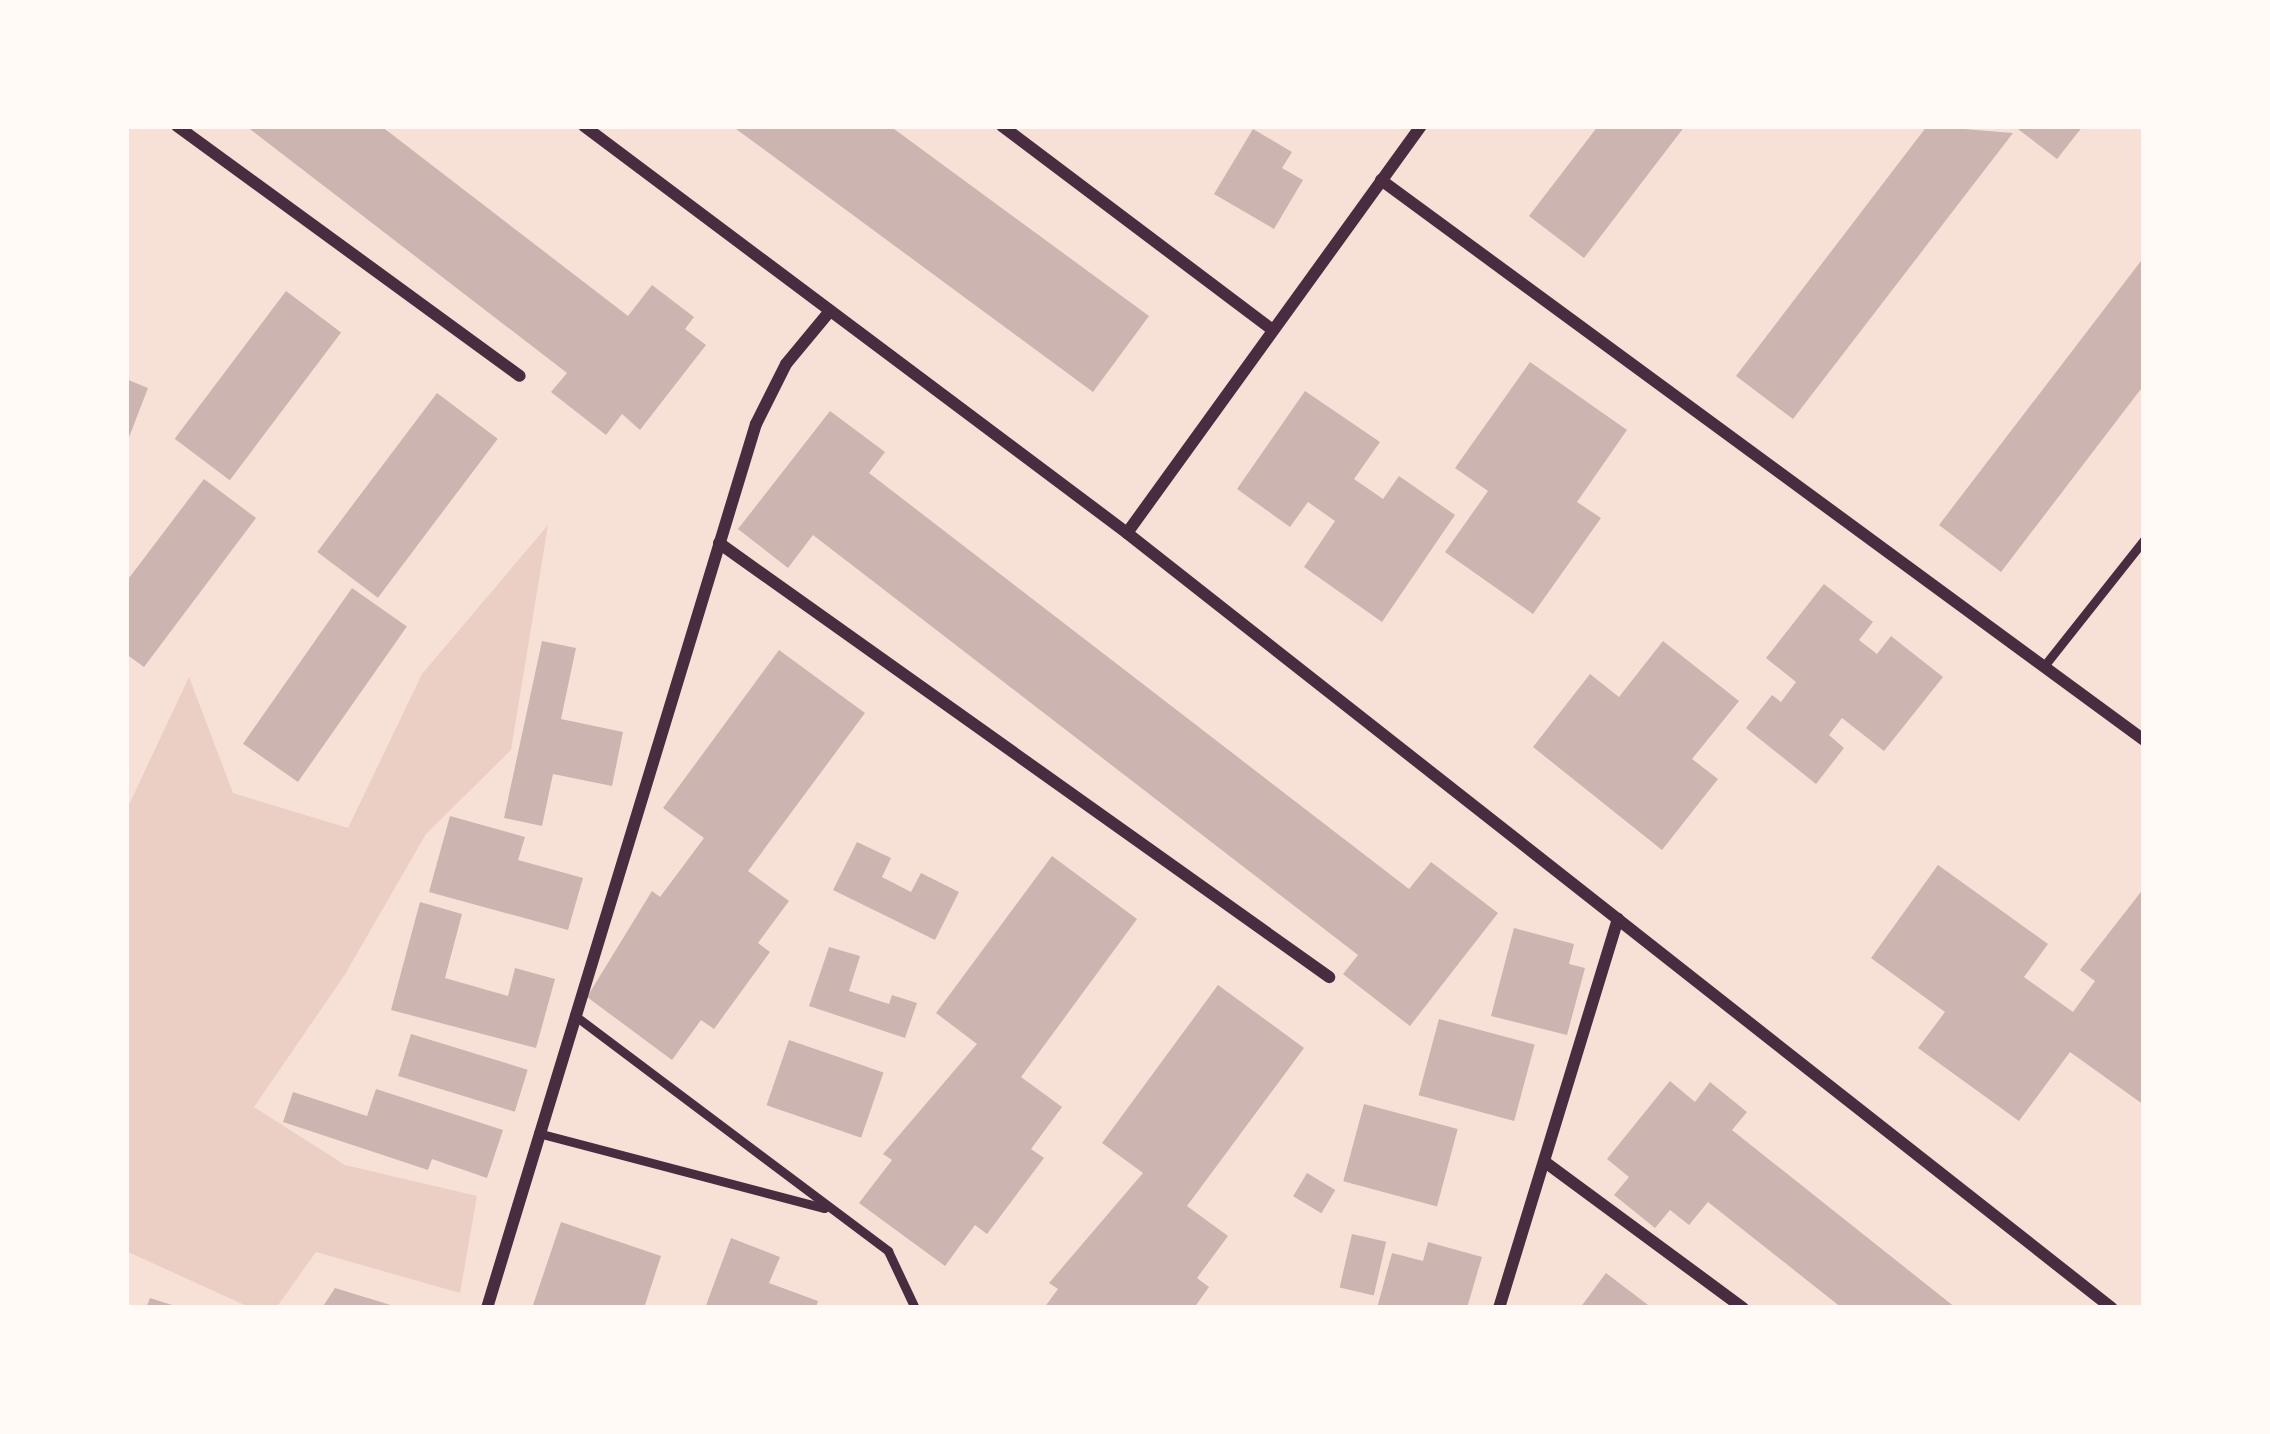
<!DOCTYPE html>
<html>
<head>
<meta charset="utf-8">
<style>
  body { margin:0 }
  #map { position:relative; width:2270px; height:1434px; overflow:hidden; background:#f7e1d7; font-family:Raleway,sans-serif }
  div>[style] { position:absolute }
  .green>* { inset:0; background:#ebcfc5 }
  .building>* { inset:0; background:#ccb4b1; transform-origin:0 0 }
  .service>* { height:9px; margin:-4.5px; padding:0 4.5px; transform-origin:4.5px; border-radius:4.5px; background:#4a2c40 }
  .minor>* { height:12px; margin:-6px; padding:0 6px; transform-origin:6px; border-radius:6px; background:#4a2c40 }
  span { translate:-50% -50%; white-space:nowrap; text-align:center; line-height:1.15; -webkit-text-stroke:10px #fffaf5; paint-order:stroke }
  .frame { position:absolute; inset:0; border:129px solid #fffaf5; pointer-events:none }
</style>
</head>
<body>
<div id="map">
  <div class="green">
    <i style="clip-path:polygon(548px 525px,511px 750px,426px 834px,344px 976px,254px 1107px,345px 1165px,477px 1196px,460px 1293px,316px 1252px,276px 1308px,251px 1308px,126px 1251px,126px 811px,189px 677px,233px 793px,348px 828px,422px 674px)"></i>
  </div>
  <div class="building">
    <i style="clip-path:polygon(246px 126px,381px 126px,628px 316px,652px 285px,694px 317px,685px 329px,706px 345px,640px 430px,622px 414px,606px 435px,551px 392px,567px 373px)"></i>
    <i style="clip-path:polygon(732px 126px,890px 126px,1149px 316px,1093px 392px)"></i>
    <i style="clip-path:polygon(1598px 126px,1685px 126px,1584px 258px,1529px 216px)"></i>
    <i style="clip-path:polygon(1927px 126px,2013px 133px,1793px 419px,1736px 376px)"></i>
    <i style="clip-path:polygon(2014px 126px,2083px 126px,2057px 159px)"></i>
    <i style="clip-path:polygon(1253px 129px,1292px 152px,1282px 168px,1303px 180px,1274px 229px,1214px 194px)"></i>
    <i style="clip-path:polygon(2144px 257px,2144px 385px,2001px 572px,1939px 525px)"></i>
    <i style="left:286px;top:291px;width:69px;height:185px;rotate:37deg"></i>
    <i style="clip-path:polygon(1530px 362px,1627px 430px,1577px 502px,1601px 518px,1533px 614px,1445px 552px,1488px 491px,1455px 468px)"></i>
    <i style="clip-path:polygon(126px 379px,148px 388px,126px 445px)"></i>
    <i style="clip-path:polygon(1305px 391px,1380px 442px,1354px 479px,1383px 499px,1399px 476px,1455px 515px,1382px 622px,1304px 567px,1335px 521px,1308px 502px,1290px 527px,1237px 489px)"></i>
    <i style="left:437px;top:393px;width:76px;height:199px;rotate:37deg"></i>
    <i style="clip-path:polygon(830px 411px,885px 452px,869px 473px,1409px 889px,1431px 862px,1498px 913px,1410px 1026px,1343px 974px,1358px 955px,813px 535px,788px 568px,738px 529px)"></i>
    <i style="clip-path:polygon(204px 479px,256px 518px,144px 667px,126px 654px,126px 582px)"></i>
    <i style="clip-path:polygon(1824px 584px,1873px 622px,1859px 640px,1877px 654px,1891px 636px,1943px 677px,1884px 751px,1842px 718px,1829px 735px,1844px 748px,1816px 784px,1746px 728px,1772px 695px,1781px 702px,1796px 682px,1766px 658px)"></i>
    <i style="left:352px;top:588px;width:67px;height:190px;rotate:35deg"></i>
    <i style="clip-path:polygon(542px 641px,576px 648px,561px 719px,623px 732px,612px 786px,553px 774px,542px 826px,504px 818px)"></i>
    <i style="clip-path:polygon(1663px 641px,1739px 701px,1692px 759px,1718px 779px,1662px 850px,1533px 747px,1590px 674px,1619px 697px)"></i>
    <i style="clip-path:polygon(779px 650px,865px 713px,748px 871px,789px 901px,758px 943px,770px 952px,714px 1029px,701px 1020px,672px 1060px,587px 997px,652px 891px,660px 897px,704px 838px,663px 808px)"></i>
    <i style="clip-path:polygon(450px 816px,525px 837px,518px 860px,583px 878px,568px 930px,429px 892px)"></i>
    <i style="clip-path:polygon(857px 842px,891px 858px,882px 877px,911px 892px,921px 873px,959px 892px,935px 940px,833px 890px)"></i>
    <i style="clip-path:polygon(1052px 856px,1137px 919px,1021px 1077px,1062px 1107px,1031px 1149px,1044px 1158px,987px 1234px,975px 1225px,945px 1266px,859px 1203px,892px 1160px,883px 1154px,977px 1044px,936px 1013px)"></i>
    <i style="clip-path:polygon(1938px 865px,2048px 944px,2024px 977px,2073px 1012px,2095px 981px,2080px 970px,2144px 888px,2144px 1105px,2070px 1052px,2019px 1121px,1918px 1048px,1945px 1012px,1871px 958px)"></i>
    <i style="clip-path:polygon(420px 902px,462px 914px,445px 978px,508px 996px,515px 968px,555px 979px,536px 1048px,391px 1010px)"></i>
    <i style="clip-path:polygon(1514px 928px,1574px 944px,1569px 964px,1585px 968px,1567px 1035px,1491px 1016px)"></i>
    <i style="clip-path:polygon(829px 947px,860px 956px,849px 991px,889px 1004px,892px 995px,917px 1003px,905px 1038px,809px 1006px)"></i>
    <i style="clip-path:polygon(1218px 985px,1304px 1048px,1187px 1206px,1228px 1236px,1197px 1278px,1209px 1287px,1194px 1308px,1044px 1308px,1058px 1289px,1049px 1283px,1143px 1173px,1102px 1143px)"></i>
    <i style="left:1439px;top:1019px;width:99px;height:79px;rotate:15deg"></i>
    <i style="left:411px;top:1034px;width:122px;height:44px;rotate:17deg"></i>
    <i style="left:789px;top:1040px;width:100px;height:69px;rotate:19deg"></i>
    <i style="clip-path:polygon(1670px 1081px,1695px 1102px,1710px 1082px,1747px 1112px,1732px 1130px,1956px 1308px,1842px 1308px,1708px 1202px,1689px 1225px,1670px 1210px,1655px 1228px,1614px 1195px,1629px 1177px,1607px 1159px)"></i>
    <i style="clip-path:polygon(376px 1089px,503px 1130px,487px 1178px,432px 1159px,428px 1170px,283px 1122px,293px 1092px,367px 1116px)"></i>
    <i style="left:1364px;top:1104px;width:97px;height:80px;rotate:15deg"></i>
    <i style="left:1307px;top:1173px;width:33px;height:27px;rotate:31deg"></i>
    <i style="clip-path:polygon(561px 1222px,661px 1256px,644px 1308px,532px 1308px)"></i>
    <i style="left:1352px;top:1234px;width:35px;height:55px;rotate:13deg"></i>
    <i style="clip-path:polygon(731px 1238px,780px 1257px,769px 1283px,818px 1301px,816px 1308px,705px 1308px)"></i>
    <i style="clip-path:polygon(1428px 1242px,1482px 1257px,1467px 1308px,1377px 1308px,1392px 1253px,1423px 1261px)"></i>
    <i style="clip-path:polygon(1606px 1273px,1652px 1308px,1580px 1308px)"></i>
    <i style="clip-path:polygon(335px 1288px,397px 1307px,397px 1308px,322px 1308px)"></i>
    <i style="clip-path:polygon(150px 1298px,178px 1307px,178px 1308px,146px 1308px)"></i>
  </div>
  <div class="service">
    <i style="left:2044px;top:666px;width:161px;rotate:-51.6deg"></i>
    <i style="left:574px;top:1015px;width:393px;rotate:36.9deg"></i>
    <i style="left:888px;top:1251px;width:63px;rotate:64.7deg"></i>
    <i style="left:538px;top:1133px;width:296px;rotate:14.7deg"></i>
  </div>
  <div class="minor">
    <i style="left:177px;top:126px;width:424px;rotate:36.1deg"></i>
    <i style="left:584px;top:126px;width:679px;rotate:36.85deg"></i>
    <i style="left:1127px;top:533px;width:1253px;rotate:38.2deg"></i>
    <i style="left:1002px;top:126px;width:337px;rotate:37deg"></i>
    <i style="left:1381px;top:180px;width:946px;rotate:36.28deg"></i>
    <i style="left:1127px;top:533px;width:502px;rotate:-54.16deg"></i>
    <i style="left:719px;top:543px;width:749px;rotate:35.43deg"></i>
    <i style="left:1545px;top:1162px;width:246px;rotate:36.4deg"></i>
    <i style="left:487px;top:1308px;width:924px;rotate:-73.08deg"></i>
    <i style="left:756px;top:424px;width:67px;rotate:-63.4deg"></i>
    <i style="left:786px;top:364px;width:69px;rotate:-50.3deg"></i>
    <i style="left:1499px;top:1308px;width:407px;rotate:-73deg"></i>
  </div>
  <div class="frame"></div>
</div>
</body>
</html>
